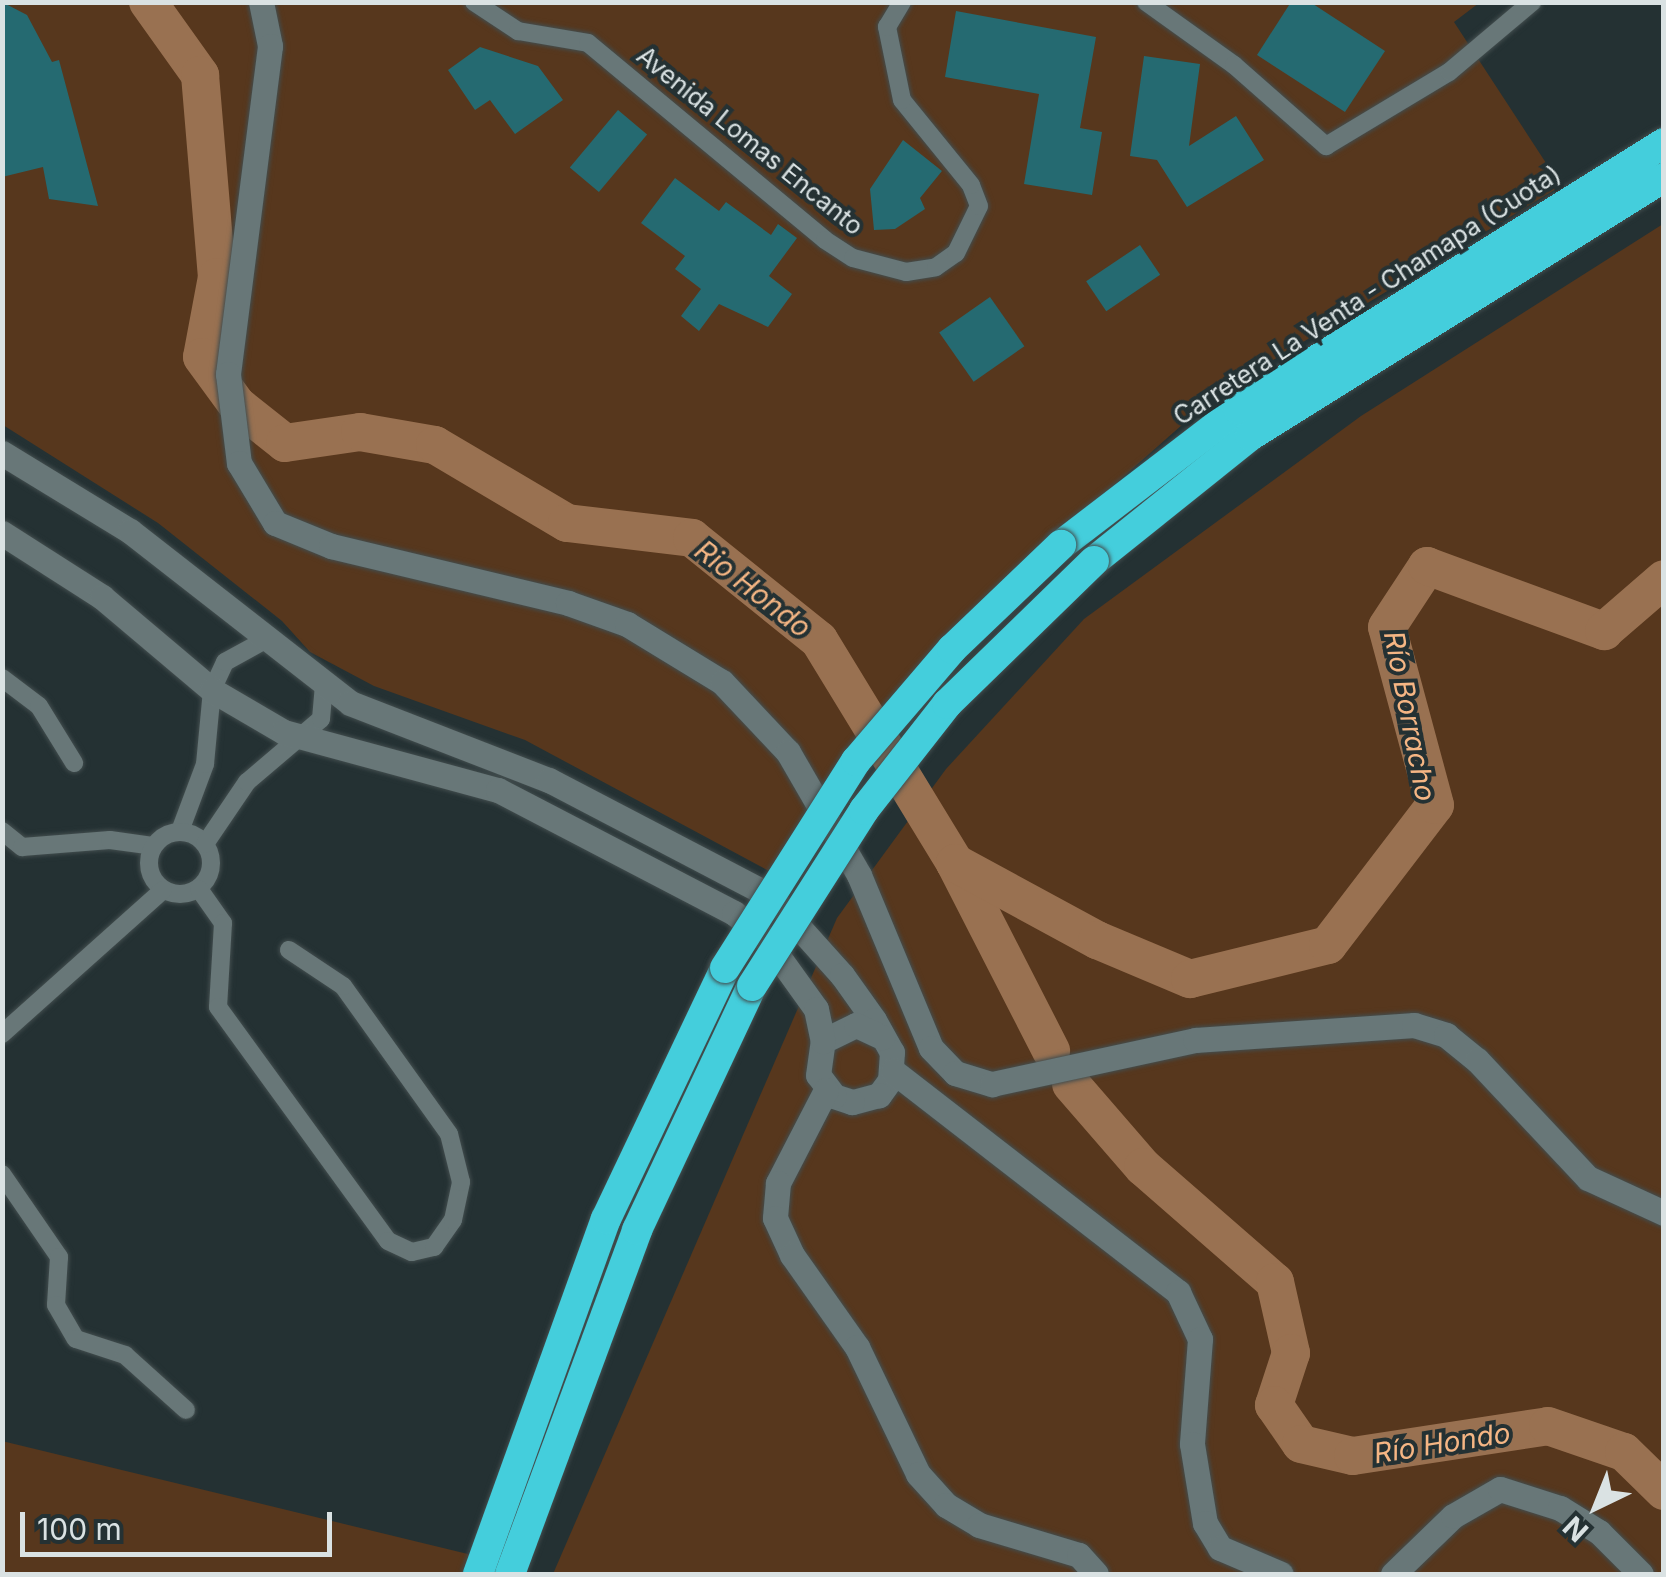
<!DOCTYPE html>
<html>
<head>
<meta charset="utf-8">
<style>
  body { margin:0 }
  #map { position:relative; width:1666px; height:1577px; overflow:hidden; background:#243133; font-family:Inter,sans-serif }
  div>[style] { position:absolute }
  .green>* { inset:0; background:#57371d }
  .river>* { height:38px; margin:-19px; padding:0 19px; transform-origin:19px; border-radius:19px; background:#997151 }
  .building>* { inset:0; background:#256a71; transform-origin:0 0 }
  .roads { filter:drop-shadow(0 0 2px #424d4e) drop-shadow(0 0 2px #424d4e) }
  .minor>* { height:18px; margin:-9px; padding:0 9px; transform-origin:9px; border-radius:9px; background:#687778 }
  .minor>.ring { margin:-9px; padding:0; box-sizing:content-box; background:none; border:18px solid #687778; border-radius:50% }
  .secondary>* { height:25px; margin:-12.5px; padding:0 12.5px; transform-origin:12.5px; border-radius:12.5px; background:#687778 }
  .motorway>* { height:30px; margin:-15px; padding:0 15px; transform-origin:15px; border-radius:15px; background:#44cedc }
  .bridges { filter:drop-shadow(0 0 2px #424d4e) drop-shadow(0 0 2px #424d4e) }
  .motorway-bridge>* { height:30px; margin:-15px; padding:0 15px; transform-origin:15px; border-radius:15px; background:#44cedc }
  span { translate:-50% -50%; white-space:nowrap; text-align:center; line-height:1.15; -webkit-text-stroke:8px #243133; paint-order:stroke }
  .street-label { font-size:25px; color:#dae2e3 }
  .water-label { font-size:28px; color:#f5b684; font-style:italic }
  .frame { position:absolute; inset:0; border:5px solid #dae2e3; pointer-events:none }
  .north { position:absolute; left:1546px; top:1457px; width:100px; height:100px; -webkit-text-stroke:8px #243133; paint-order:stroke; rotate:223deg; font-size:28px; font-weight:700; line-height:40px; text-align:center; color:#dae2e3 }
  .north::after { content:''; display:block; margin:auto; width:35px; height:45px; background:#dae2e3; clip-path:polygon(50% 0,100% 100%,50% 72%,0 100%) }
  .scale { position:absolute; left:20px; top:1512px; width:312px; height:45px; box-sizing:border-box; border:5px solid #dae2e3; border-top:0; padding-left:12px; font-size:30px; line-height:35px; white-space:nowrap; color:#dae2e3; -webkit-text-stroke:8px #243133; paint-order:stroke }
</style>
</head>
<body>
<div id="map">
  <div class="green">
    <i style="clip-path:polygon(2px 3px,1479px 3px,1454px 22px,1561px 186px,1217px 394px,1114px 485px,769px 871px,525px 740px,374px 686px,310px 652px,282px 621px,158px 523px,3px 425px)"></i>
    <i style="clip-path:polygon(1663px 224px,1663px 1574px,553px 1574px,837px 918px,946px 769px,1084px 619px,1361px 416px)"></i>
    <i style="clip-path:polygon(2px 1441px,472px 1555px,527px 1574px,3px 1574px)"></i>
  </div>
  <div class="river">
    <i style="left:148px;top:2px;width:90px;rotate:54.5deg"></i>
    <i style="left:200px;top:75px;width:203px;rotate:85.2deg"></i>
    <i style="left:217px;top:277px;width:81px;rotate:100.6deg"></i>
    <i style="left:202px;top:357px;width:59px;rotate:53.9deg"></i>
    <i style="left:237px;top:405px;width:61px;rotate:38.4deg"></i>
    <i style="left:285px;top:443px;width:76px;rotate:-8.3deg"></i>
    <i style="left:360px;top:432px;width:76px;rotate:9.8deg"></i>
    <i style="left:435px;top:445px;width:153px;rotate:30.6deg"></i>
    <i style="left:567px;top:523px;width:126px;rotate:6.8deg"></i>
    <i style="left:692px;top:538px;width:163px;rotate:38.8deg"></i>
    <i style="left:819px;top:640px;width:261px;rotate:58.6deg"></i>
    <i style="left:955px;top:863px;width:211px;rotate:62.9deg"></i>
    <i style="left:955px;top:863px;width:162px;rotate:28.5deg"></i>
    <i style="left:1097px;top:940px;width:101px;rotate:22.8deg"></i>
    <i style="left:1190px;top:979px;width:142px;rotate:-13.8deg"></i>
    <i style="left:1328px;top:945px;width:176px;rotate:-52.6deg"></i>
    <i style="left:1435px;top:805px;width:184px;rotate:-105.1deg"></i>
    <i style="left:1387px;top:627px;width:73px;rotate:-56.7deg"></i>
    <i style="left:1427px;top:566px;width:189px;rotate:20.2deg"></i>
    <i style="left:1604px;top:631px;width:79px;rotate:-40.9deg"></i>
    <i style="left:1071px;top:1084px;width:110px;rotate:49.1deg"></i>
    <i style="left:1143px;top:1167px;width:175px;rotate:41.1deg"></i>
    <i style="left:1275px;top:1282px;width:73px;rotate:77.3deg"></i>
    <i style="left:1291px;top:1353px;width:55px;rotate:108.1deg"></i>
    <i style="left:1274px;top:1405px;width:47px;rotate:55.3deg"></i>
    <i style="left:1301px;top:1444px;width:53px;rotate:13deg"></i>
    <i style="left:1353px;top:1456px;width:197px;rotate:-8.7deg"></i>
    <i style="left:1548px;top:1426px;width:80px;rotate:18.9deg"></i>
    <i style="left:1624px;top:1452px;width:56px;rotate:44.3deg"></i>
  </div>
  <div class="building">
    <i style="clip-path:polygon(2px 2px,27px 15px,52px 62px,59px 60px,98px 206px,49px 199px,43px 167px,2px 177px)"></i>
    <i style="clip-path:polygon(1291px 2px,1310px 2px,1385px 51px,1345px 112px,1257px 55px)"></i>
    <i style="clip-path:polygon(956px 11px,1096px 37px,1080px 128px,1102px 132px,1092px 195px,1024px 184px,1039px 94px,945px 77px)"></i>
    <i style="clip-path:polygon(480px 47px,538px 66px,563px 100px,515px 134px,490px 100px,475px 110px,448px 70px)"></i>
    <i style="clip-path:polygon(1144px 56px,1200px 64px,1189px 146px,1236px 116px,1264px 160px,1187px 207px,1157px 160px,1130px 156px)"></i>
    <i style="left:618px;top:110px;width:38px;height:75px;rotate:40deg"></i>
    <i style="clip-path:polygon(903px 140px,942px 171px,920px 198px,925px 209px,895px 229px,874px 230px,870px 189px)"></i>
    <i style="clip-path:polygon(675px 178px,719px 211px,726px 202px,771px 235px,778px 224px,797px 238px,769px 276px,792px 294px,768px 327px,719px 304px,699px 331px,681px 316px,701px 289px,675px 269px,685px 256px,641px 223px)"></i>
    <i style="left:1140px;top:245px;width:36px;height:65px;rotate:56deg"></i>
    <i style="left:990px;top:297px;width:60px;height:62px;rotate:55deg"></i>
  </div>
  <div class="roads">
    <div class="minor">
      <i style="left:474px;top:2px;width:53px;rotate:33.4deg"></i>
      <i style="left:518px;top:31px;width:71px;rotate:9.7deg"></i>
      <i style="left:588px;top:43px;width:308px;rotate:39.7deg"></i>
      <i style="left:825px;top:240px;width:33px;rotate:33deg"></i>
      <i style="left:853px;top:258px;width:55px;rotate:14.8deg"></i>
      <i style="left:906px;top:272px;width:30px;rotate:-9deg"></i>
      <i style="left:936px;top:267px;width:24px;rotate:-35deg"></i>
      <i style="left:956px;top:253px;width:52px;rotate:-63.9deg"></i>
      <i style="left:979px;top:206px;width:22px;rotate:-111deg"></i>
      <i style="left:971px;top:185px;width:109px;rotate:-129.1deg"></i>
      <i style="left:902px;top:100px;width:75px;rotate:-101.6deg"></i>
      <i style="left:887px;top:27px;width:29px;rotate:-59deg"></i>
      <i style="left:1146px;top:2px;width:108px;rotate:35.6deg"></i>
      <i style="left:1234px;top:65px;width:123px;rotate:41.4deg"></i>
      <i style="left:1326px;top:146px;width:144px;rotate:-31deg"></i>
      <i style="left:1449px;top:72px;width:109px;rotate:-40.1deg"></i>
      <i style="left:2px;top:678px;width:46px;rotate:37.1deg"></i>
      <i style="left:39px;top:706px;width:67px;rotate:58.4deg"></i>
      <i style="left:2px;top:831px;width:26px;rotate:39deg"></i>
      <i style="left:22px;top:847px;width:88px;rotate:-4.5deg"></i>
      <i style="left:110px;top:840px;width:43px;rotate:7.9deg"></i>
      <i style="left:180px;top:831px;width:72px;rotate:-69.5deg"></i>
      <i style="left:205px;top:764px;width:74px;rotate:-84.6deg"></i>
      <i style="left:212px;top:690px;width:31px;rotate:-65deg"></i>
      <i style="left:225px;top:662px;width:46px;rotate:-28.8deg"></i>
      <i class="ring" style="left:149px;top:832px;width:44px;height:44px"></i>
      <i style="left:205px;top:844px;width:75px;rotate:-55.9deg"></i>
      <i style="left:247px;top:782px;width:97px;rotate:-40.4deg"></i>
      <i style="left:321px;top:719px;width:32px;rotate:-85deg"></i>
      <i style="left:199px;top:889px;width:42px;rotate:54.8deg"></i>
      <i style="left:223px;top:923px;width:84px;rotate:93.4deg"></i>
      <i style="left:218px;top:1007px;width:289px;rotate:54deg"></i>
      <i style="left:388px;top:1241px;width:26px;rotate:25deg"></i>
      <i style="left:412px;top:1252px;width:23px;rotate:-13deg"></i>
      <i style="left:434px;top:1247px;width:33px;rotate:-55deg"></i>
      <i style="left:453px;top:1220px;width:39px;rotate:-78deg"></i>
      <i style="left:461px;top:1182px;width:49px;rotate:-104deg"></i>
      <i style="left:449px;top:1134px;width:182px;rotate:-125.6deg"></i>
      <i style="left:343px;top:986px;width:65px;rotate:-146.3deg"></i>
      <i style="left:2px;top:1034px;width:216px;rotate:-41.8deg"></i>
      <i style="left:2px;top:1174px;width:101px;rotate:55.5deg"></i>
      <i style="left:59px;top:1257px;width:48px;rotate:93.6deg"></i>
      <i style="left:56px;top:1305px;width:39px;rotate:60deg"></i>
      <i style="left:76px;top:1339px;width:52px;rotate:18.1deg"></i>
      <i style="left:125px;top:1355px;width:82px;rotate:42deg"></i>
    </div>
    <div class="secondary">
      <i style="left:261px;top:2px;width:45px;rotate:78.4deg"></i>
      <i style="left:270px;top:46px;width:331px;rotate:97.3deg"></i>
      <i style="left:228px;top:374px;width:90px;rotate:83deg"></i>
      <i style="left:239px;top:463px;width:70px;rotate:59deg"></i>
      <i style="left:275px;top:523px;width:61px;rotate:22.3deg"></i>
      <i style="left:331px;top:546px;width:244px;rotate:13.5deg"></i>
      <i style="left:568px;top:603px;width:63px;rotate:19.6deg"></i>
      <i style="left:627px;top:624px;width:111px;rotate:31.4deg"></i>
      <i style="left:722px;top:682px;width:96px;rotate:46.7deg"></i>
      <i style="left:788px;top:752px;width:142px;rotate:60deg"></i>
      <i style="left:859px;top:875px;width:187px;rotate:67.4deg"></i>
      <i style="left:931px;top:1048px;width:35px;rotate:46deg"></i>
      <i style="left:955px;top:1073px;width:39px;rotate:17deg"></i>
      <i style="left:992px;top:1084px;width:208px;rotate:-12.2deg"></i>
      <i style="left:1195px;top:1040px;width:220px;rotate:-3.9deg"></i>
      <i style="left:1414px;top:1025px;width:34px;rotate:17deg"></i>
      <i style="left:1446px;top:1035px;width:40px;rotate:39deg"></i>
      <i style="left:1477px;top:1060px;width:162px;rotate:46.8deg"></i>
      <i style="left:1588px;top:1178px;width:84px;rotate:24.7deg"></i>
      <i style="left:2px;top:453px;width:150px;rotate:31.4deg"></i>
      <i style="left:130px;top:531px;width:279px;rotate:38deg"></i>
      <i style="left:350px;top:703px;width:213px;rotate:21.2deg"></i>
      <i style="left:549px;top:780px;width:250px;rotate:27.6deg"></i>
      <i style="left:771px;top:896px;width:106px;rotate:48.1deg"></i>
      <i style="left:842px;top:975px;width:55px;rotate:54.6deg"></i>
      <i style="left:874px;top:1020px;width:37px;rotate:61deg"></i>
      <i style="left:892px;top:1052px;width:28px;rotate:94deg"></i>
      <i style="left:890px;top:1080px;width:19px;rotate:126deg"></i>
      <i style="left:879px;top:1095px;width:28px;rotate:165deg"></i>
      <i style="left:852px;top:1102px;width:19px;rotate:-162deg"></i>
      <i style="left:834px;top:1096px;width:26px;rotate:-127deg"></i>
      <i style="left:818px;top:1075px;width:34px;rotate:-82deg"></i>
      <i style="left:823px;top:1041px;width:37px;rotate:-26deg"></i>
      <i style="left:856px;top:1025px;width:29px;rotate:25deg"></i>
      <i style="left:2px;top:533px;width:119px;rotate:32.6deg"></i>
      <i style="left:102px;top:597px;width:144px;rotate:40.2deg"></i>
      <i style="left:212px;top:690px;width:83px;rotate:30.3deg"></i>
      <i style="left:284px;top:732px;width:222px;rotate:15.2deg"></i>
      <i style="left:498px;top:790px;width:266px;rotate:27.5deg"></i>
      <i style="left:734px;top:913px;width:40px;rotate:39deg"></i>
      <i style="left:765px;top:938px;width:87px;rotate:54.3deg"></i>
      <i style="left:816px;top:1009px;width:33px;rotate:78deg"></i>
      <i style="left:893px;top:1071px;width:361px;rotate:37.8deg"></i>
      <i style="left:1178px;top:1292px;width:52px;rotate:64.9deg"></i>
      <i style="left:1200px;top:1339px;width:105px;rotate:94.4deg"></i>
      <i style="left:1192px;top:1444px;width:80px;rotate:80.7deg"></i>
      <i style="left:1205px;top:1523px;width:29px;rotate:59deg"></i>
      <i style="left:1220px;top:1548px;width:66px;rotate:23.1deg"></i>
      <i style="left:826px;top:1090px;width:105px;rotate:117.3deg"></i>
      <i style="left:778px;top:1183px;width:35px;rotate:95deg"></i>
      <i style="left:775px;top:1218px;width:41px;rotate:65.3deg"></i>
      <i style="left:792px;top:1255px;width:113px;rotate:54.8deg"></i>
      <i style="left:857px;top:1347px;width:141px;rotate:64.3deg"></i>
      <i style="left:918px;top:1474px;width:42px;rotate:47.9deg"></i>
      <i style="left:946px;top:1505px;width:39px;rotate:31deg"></i>
      <i style="left:979px;top:1525px;width:104px;rotate:16.7deg"></i>
      <i style="left:1079px;top:1555px;width:25px;rotate:48deg"></i>
      <i style="left:1393px;top:1574px;width:83px;rotate:-44deg"></i>
      <i style="left:1453px;top:1516px;width:54px;rotate:-29.9deg"></i>
      <i style="left:1500px;top:1489px;width:63px;rotate:17.6deg"></i>
      <i style="left:1560px;top:1508px;width:46px;rotate:31.6deg"></i>
      <i style="left:1599px;top:1532px;width:59px;rotate:45deg"></i>
    </div>
    <div class="motorway">
      <i style="left:1061px;top:545px;width:223px;rotate:-37.5deg"></i>
      <i style="left:1238px;top:409px;width:502px;rotate:-31.98deg"></i>
      <i style="left:1094px;top:561px;width:200px;rotate:-38.7deg"></i>
      <i style="left:1250px;top:436px;width:488px;rotate:-32deg"></i>
      <i style="left:478px;top:1574px;width:377px;rotate:-70.2deg"></i>
      <i style="left:606px;top:1219px;width:278px;rotate:-64.6deg"></i>
      <i style="left:510px;top:1574px;width:367px;rotate:-69.7deg"></i>
      <i style="left:637px;top:1230px;width:270px;rotate:-64.8deg"></i>
    </div>
  </div>
  <div class="bridges">
    <div class="motorway-bridge">
      <i style="left:725px;top:968px;width:245px;rotate:-57.7deg"></i>
      <i style="left:856px;top:761px;width:148px;rotate:-49.4deg"></i>
      <i style="left:952px;top:649px;width:151px;rotate:-43.7deg"></i>
      <i style="left:752px;top:986px;width:209px;rotate:-57.5deg"></i>
      <i style="left:864px;top:810px;width:135px;rotate:-51.9deg"></i>
      <i style="left:947px;top:704px;width:205px;rotate:-44.2deg"></i>
    </div>
  </div>
  <div class="street-label">
    <span style="left:750px;top:141px;rotate:39deg">Avenida Lomas Encanto</span>
    <span style="left:1367px;top:295px;rotate:-33deg">Carretera La Venta - Chamapa (Cuota)</span>
  </div>
  <div class="water-label">
    <span style="left:753px;top:589px;rotate:38deg">Rio Hondo</span>
    <span style="left:1410px;top:716px;rotate:79deg">Río Borracho</span>
    <span style="left:1442px;top:1443px;rotate:-9deg">Río Hondo</span>
  </div>
  <div class="frame"></div>
  <div class="north">N</div>
  <div class="scale">100 m</div>
</div>
</body>
</html>
